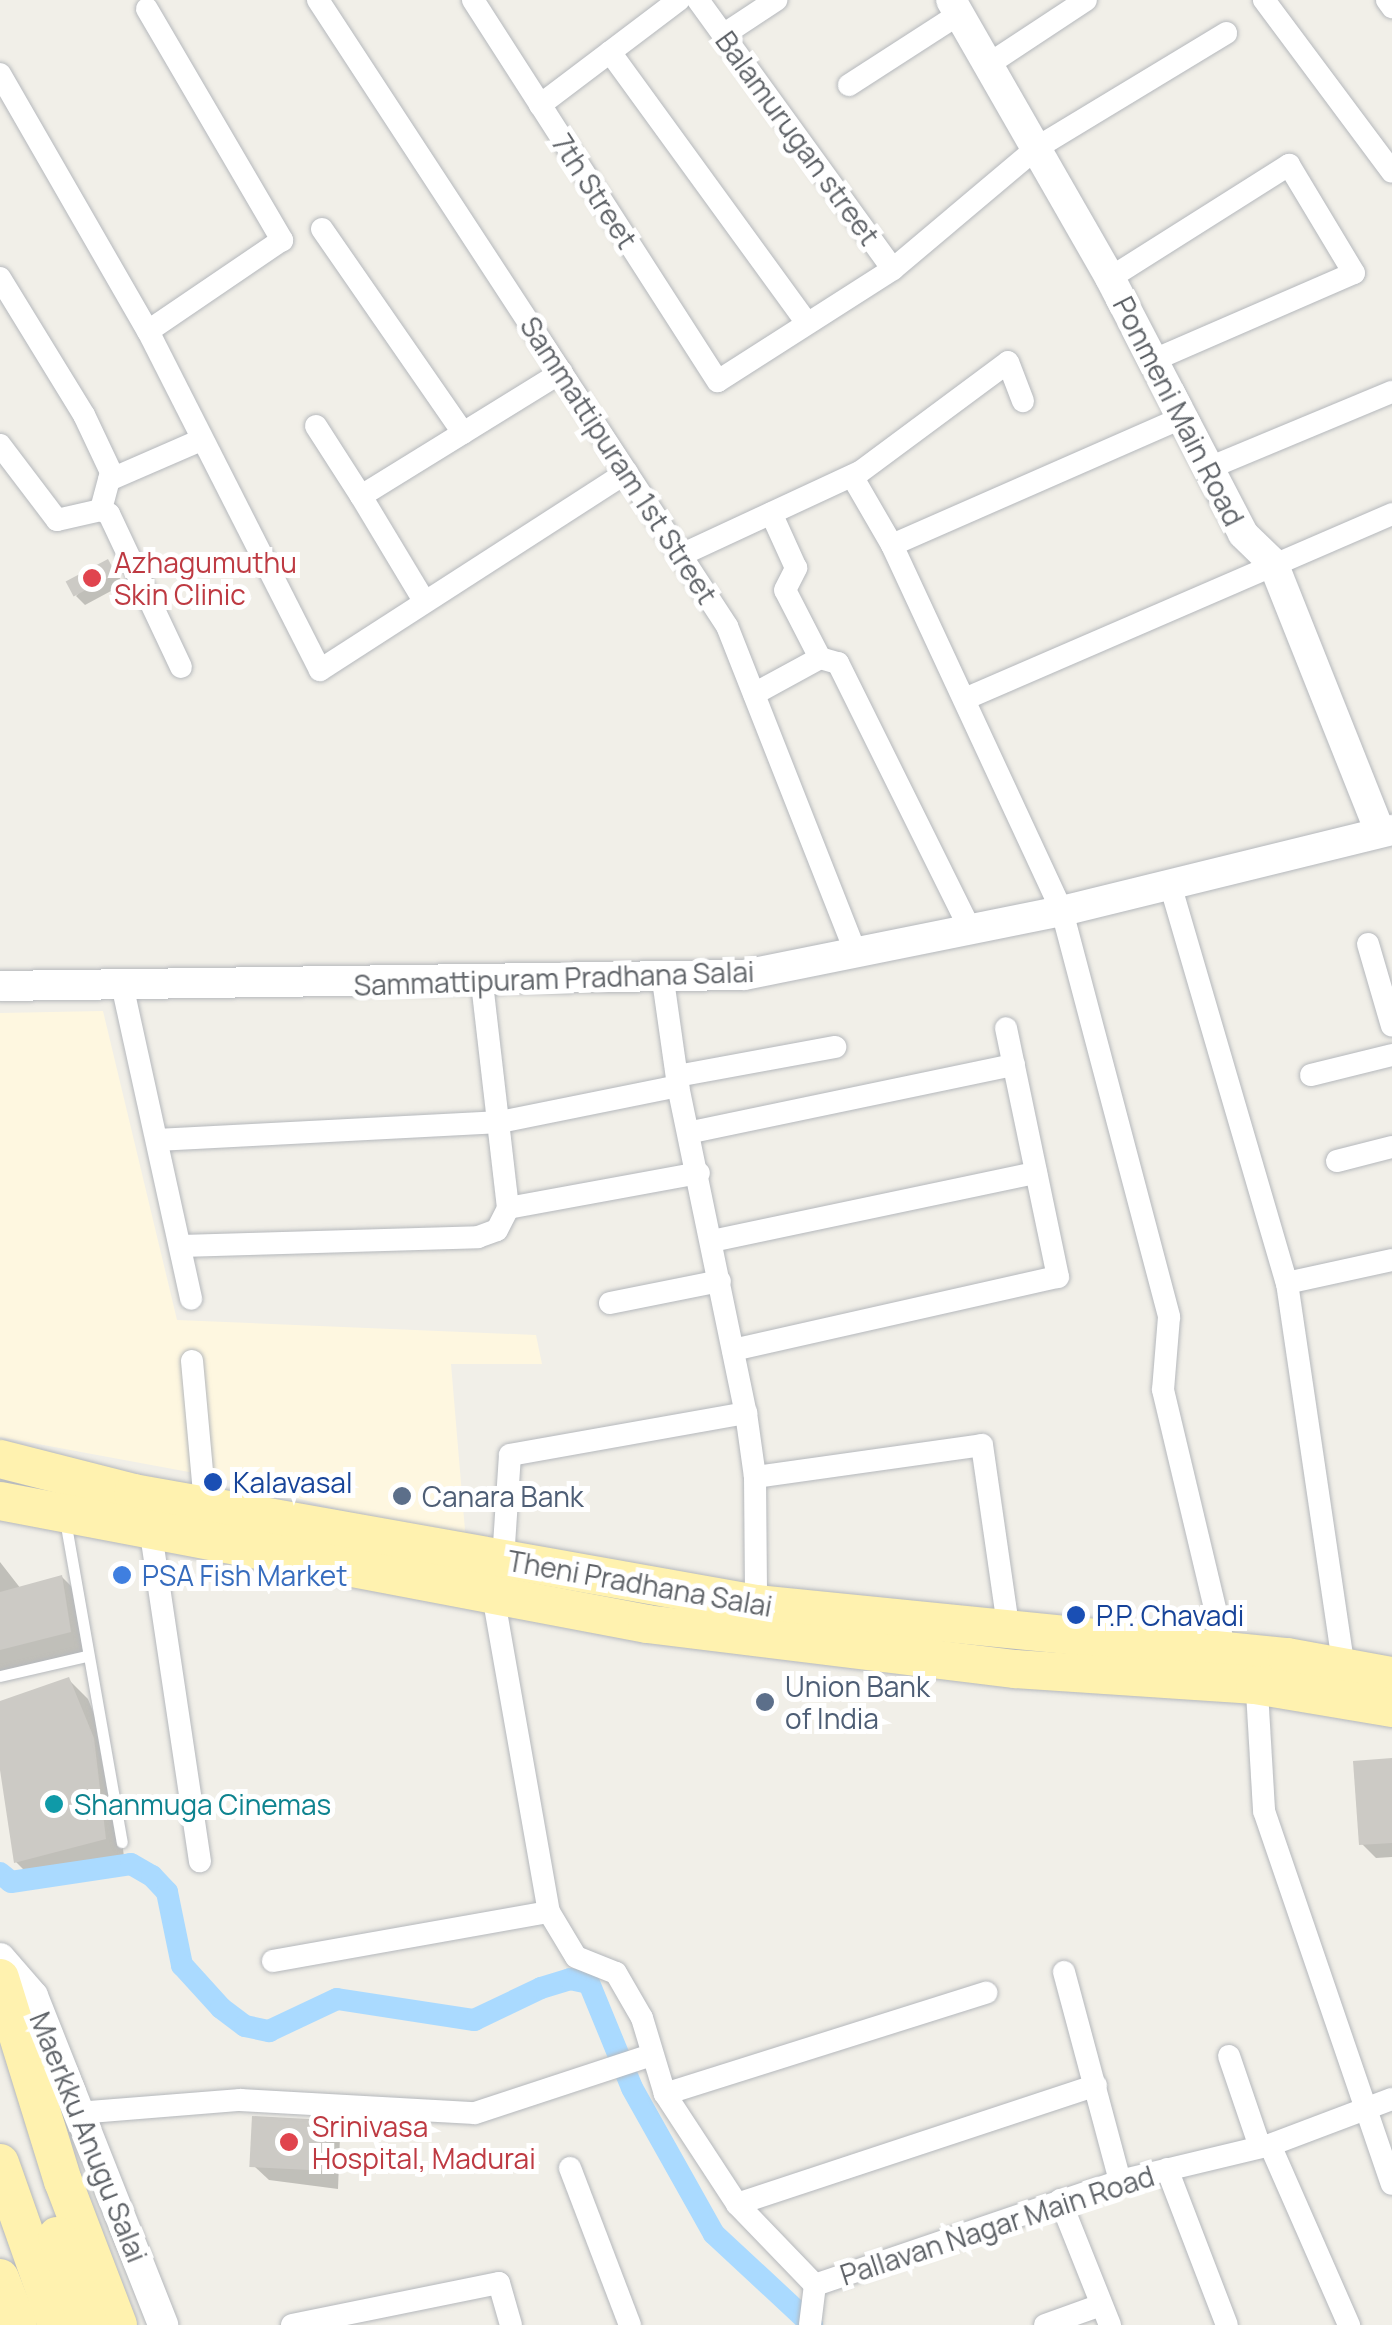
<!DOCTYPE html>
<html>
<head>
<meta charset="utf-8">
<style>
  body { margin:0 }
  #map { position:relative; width:1392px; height:2325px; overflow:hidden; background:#f1efe8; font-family:Manrope,sans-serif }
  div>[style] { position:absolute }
  .commercial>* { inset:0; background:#fef7e0 }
  .shadow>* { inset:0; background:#0003 }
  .canal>* { height:22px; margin:-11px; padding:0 11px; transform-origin:11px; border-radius:11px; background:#aadaff }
  .building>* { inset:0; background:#cccac5; transform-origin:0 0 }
  .roads { filter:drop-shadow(0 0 2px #b5b8bc) drop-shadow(0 0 2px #b5b8bc) }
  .service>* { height:11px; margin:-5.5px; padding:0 5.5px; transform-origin:5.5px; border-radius:5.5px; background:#fff }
  .minor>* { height:22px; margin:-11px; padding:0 11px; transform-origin:11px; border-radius:11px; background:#fff }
  .tertiary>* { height:30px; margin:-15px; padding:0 15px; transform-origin:15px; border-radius:15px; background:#fff }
  .primary>* { height:38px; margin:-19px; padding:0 19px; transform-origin:19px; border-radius:19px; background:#fff2af }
  .dots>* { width:28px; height:28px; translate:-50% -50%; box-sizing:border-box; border:5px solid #fff; border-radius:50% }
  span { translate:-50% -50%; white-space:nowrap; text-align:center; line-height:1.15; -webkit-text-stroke:10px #fff; paint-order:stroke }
  .street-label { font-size:28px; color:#5f6368 }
  .health-label { font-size:28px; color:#be3a42 }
  .left { translate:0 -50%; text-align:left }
  .transit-label { font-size:28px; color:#164399 }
  .service-label { font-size:28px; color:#4e5e75 }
  .shop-label { font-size:28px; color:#366cbe }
  .culture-label { font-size:28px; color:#0d838f }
</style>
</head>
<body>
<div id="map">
  <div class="commercial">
    <i style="clip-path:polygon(103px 1011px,177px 1320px,536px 1335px,542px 1364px,451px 1364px,466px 1542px,216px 1477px,0 1437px,0 1013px)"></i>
  </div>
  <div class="shadow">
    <i style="clip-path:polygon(108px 562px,124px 584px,85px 605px,76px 596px)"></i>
    <i style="clip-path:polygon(0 1562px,21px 1589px,62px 1577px,81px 1596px,88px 1651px,0 1673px)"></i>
    <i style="clip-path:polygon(69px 1680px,88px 1699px,112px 1759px,124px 1857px,35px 1881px,16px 1862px,0 1753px,0 1703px)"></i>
    <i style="clip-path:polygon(1392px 1761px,1392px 1857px,1376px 1858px,1362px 1844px)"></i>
    <i style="clip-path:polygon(325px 2122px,340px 2137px,338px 2189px,269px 2180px,254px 2166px)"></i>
  </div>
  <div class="canal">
    <i style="left:0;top:1873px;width:14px;rotate:39deg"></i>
    <i style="left:11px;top:1882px;width:121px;rotate:-8.5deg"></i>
    <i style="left:131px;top:1864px;width:24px;rotate:30deg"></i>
    <i style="left:152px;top:1876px;width:22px;rotate:47deg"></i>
    <i style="left:167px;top:1892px;width:75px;rotate:78.4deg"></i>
    <i style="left:182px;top:1965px;width:58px;rotate:47.8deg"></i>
    <i style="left:221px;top:2008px;width:30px;rotate:37deg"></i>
    <i style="left:245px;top:2026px;width:25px;rotate:12deg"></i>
    <i style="left:269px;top:2031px;width:75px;rotate:-25.2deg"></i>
    <i style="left:337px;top:1999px;width:139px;rotate:8.7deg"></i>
    <i style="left:474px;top:2020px;width:74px;rotate:-25.5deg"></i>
    <i style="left:541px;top:1988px;width:30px;rotate:-17deg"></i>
    <i style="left:570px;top:1979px;width:19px;rotate:12deg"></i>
    <i style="left:589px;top:1983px;width:113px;rotate:67.7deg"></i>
    <i style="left:632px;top:2088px;width:167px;rotate:60.7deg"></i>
    <i style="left:714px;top:2234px;width:134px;rotate:42.9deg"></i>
  </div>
  <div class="building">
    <i style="left:108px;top:559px;width:17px;height:48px;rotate:62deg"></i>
    <i style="clip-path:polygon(62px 1575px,71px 1632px,0 1650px,0 1592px)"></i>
    <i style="clip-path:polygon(69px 1677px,94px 1738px,106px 1839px,14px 1863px,0 1770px,0 1701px)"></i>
    <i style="clip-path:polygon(1392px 1758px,1392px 1843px,1359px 1845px,1353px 1761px)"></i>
    <i style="left:252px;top:2116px;width:75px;height:51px;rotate:3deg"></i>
  </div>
  <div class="roads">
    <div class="service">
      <i style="left:65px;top:1520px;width:327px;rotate:80deg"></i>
      <i style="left:0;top:1676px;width:88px;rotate:-13.1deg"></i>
    </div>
    <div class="minor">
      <i style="left:318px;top:0;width:748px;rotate:56.84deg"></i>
      <i style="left:727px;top:626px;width:352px;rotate:68.5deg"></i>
      <i style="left:473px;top:0;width:453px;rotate:57.3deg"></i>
      <i style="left:718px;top:381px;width:208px;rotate:-32.6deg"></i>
      <i style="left:698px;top:0;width:332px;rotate:54.1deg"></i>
      <i style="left:893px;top:269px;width:189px;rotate:-40.1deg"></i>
      <i style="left:1038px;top:147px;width:220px;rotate:-31.2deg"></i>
      <i style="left:1264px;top:0;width:214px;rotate:53.3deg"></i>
      <i style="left:1387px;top:0;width:9px;rotate:54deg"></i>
      <i style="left:147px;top:9px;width:268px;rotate:59.7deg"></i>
      <i style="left:282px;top:240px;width:162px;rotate:145.8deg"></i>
      <i style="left:723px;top:35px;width:64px;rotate:-33.4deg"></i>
      <i style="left:610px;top:52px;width:335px;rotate:54deg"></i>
      <i style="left:989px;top:64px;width:116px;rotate:-33.4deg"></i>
      <i style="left:0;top:74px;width:297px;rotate:60.1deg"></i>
      <i style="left:148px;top:331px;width:380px;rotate:63.1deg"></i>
      <i style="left:320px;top:670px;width:365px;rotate:-32.8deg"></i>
      <i style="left:849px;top:85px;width:131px;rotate:-32.8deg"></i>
      <i style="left:540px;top:105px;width:174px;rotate:-37.1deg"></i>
      <i style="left:322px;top:229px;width:248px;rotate:55.3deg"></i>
      <i style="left:0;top:278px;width:161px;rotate:58.5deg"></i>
      <i style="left:84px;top:415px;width:63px;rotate:64.7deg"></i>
      <i style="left:111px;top:472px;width:39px;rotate:105deg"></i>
      <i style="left:1110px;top:278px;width:212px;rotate:-32.3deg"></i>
      <i style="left:1289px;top:165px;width:126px;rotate:59deg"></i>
      <i style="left:1354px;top:273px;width:218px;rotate:156.5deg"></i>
      <i style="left:316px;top:426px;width:83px;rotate:57.3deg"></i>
      <i style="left:361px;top:496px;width:236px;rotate:-31.7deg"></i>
      <i style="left:0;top:445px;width:94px;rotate:52.8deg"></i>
      <i style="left:57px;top:520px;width:45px;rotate:-12.8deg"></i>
      <i style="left:101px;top:510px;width:9px;rotate:27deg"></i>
      <i style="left:109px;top:514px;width:169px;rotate:64.8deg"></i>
      <i style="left:1209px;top:468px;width:198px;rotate:-22.6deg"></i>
      <i style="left:852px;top:476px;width:80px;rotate:59.9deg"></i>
      <i style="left:892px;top:545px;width:318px;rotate:-23.7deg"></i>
      <i style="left:109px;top:480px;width:100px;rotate:-23.5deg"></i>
      <i style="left:361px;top:496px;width:120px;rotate:59deg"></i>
      <i style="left:892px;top:545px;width:404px;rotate:65.1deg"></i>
      <i style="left:1062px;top:911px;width:420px;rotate:75.2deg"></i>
      <i style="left:1169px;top:1317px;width:73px;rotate:94.7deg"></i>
      <i style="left:1163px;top:1390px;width:268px;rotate:76.6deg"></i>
      <i style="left:681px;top:555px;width:197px;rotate:-24.9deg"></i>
      <i style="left:860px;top:472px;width:184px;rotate:-36.6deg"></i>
      <i style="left:1008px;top:362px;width:42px;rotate:69deg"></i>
      <i style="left:820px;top:658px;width:19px;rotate:16deg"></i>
      <i style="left:838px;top:663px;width:297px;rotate:63.6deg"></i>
      <i style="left:754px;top:694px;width:75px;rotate:-28.6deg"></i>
      <i style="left:820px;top:658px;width:76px;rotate:-117.2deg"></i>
      <i style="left:785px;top:590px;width:25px;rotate:-63deg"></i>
      <i style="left:796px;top:568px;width:60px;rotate:-114.4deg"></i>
      <i style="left:967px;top:698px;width:463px;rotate:-23.4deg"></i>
      <i style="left:1170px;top:884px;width:416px;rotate:73.7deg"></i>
      <i style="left:1287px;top:1283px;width:107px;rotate:-12.4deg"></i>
      <i style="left:1368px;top:944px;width:85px;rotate:73.7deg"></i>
      <i style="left:663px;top:980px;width:107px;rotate:81.9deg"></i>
      <i style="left:678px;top:1086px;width:334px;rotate:78.3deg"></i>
      <i style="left:746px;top:1413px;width:65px;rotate:82deg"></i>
      <i style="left:755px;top:1477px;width:127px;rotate:89.5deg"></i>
      <i style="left:123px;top:989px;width:317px;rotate:77.6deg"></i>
      <i style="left:1311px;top:1075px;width:83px;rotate:-13.9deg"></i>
      <i style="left:677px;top:1076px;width:161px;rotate:-10.4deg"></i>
      <i style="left:692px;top:1132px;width:329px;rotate:-11.8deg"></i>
      <i style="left:158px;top:1140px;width:342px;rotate:-3deg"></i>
      <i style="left:500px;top:1122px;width:182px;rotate:-11.4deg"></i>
      <i style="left:1337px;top:1161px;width:57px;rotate:-14.3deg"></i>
      <i style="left:508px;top:1208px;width:194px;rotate:-10.4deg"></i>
      <i style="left:712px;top:1241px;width:331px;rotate:-11.9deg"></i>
      <i style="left:181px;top:1246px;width:297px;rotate:-1.7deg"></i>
      <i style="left:478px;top:1237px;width:20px;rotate:-20deg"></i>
      <i style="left:497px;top:1230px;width:25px;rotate:-63deg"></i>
      <i style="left:508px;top:1208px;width:227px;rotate:-96.6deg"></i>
      <i style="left:1287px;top:1283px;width:371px;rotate:81.6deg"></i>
      <i style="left:610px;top:1303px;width:112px;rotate:-11.3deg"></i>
      <i style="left:733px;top:1350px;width:333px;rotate:-12.7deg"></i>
      <i style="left:1058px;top:1277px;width:254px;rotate:-101.8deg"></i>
      <i style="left:192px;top:1361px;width:143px;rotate:84.8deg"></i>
      <i style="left:755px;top:1477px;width:229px;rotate:-8deg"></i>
      <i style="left:982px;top:1445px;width:189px;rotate:81.8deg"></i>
      <i style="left:150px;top:1527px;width:338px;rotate:81.5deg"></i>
      <i style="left:503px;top:1560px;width:105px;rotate:-86.2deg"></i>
      <i style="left:510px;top:1455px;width:240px;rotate:-10.1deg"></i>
      <i style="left:493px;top:1595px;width:322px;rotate:80deg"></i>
      <i style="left:549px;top:1912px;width:52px;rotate:59deg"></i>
      <i style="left:576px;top:1957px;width:43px;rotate:21.8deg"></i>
      <i style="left:616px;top:1973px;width:52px;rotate:60deg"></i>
      <i style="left:642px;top:2018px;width:79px;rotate:73.2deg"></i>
      <i style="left:665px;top:2094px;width:131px;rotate:56.8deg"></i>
      <i style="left:737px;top:2204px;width:112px;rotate:46.1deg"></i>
      <i style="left:815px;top:2285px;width:322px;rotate:-18.8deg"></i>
      <i style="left:1120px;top:2181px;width:154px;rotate:-13.5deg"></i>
      <i style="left:1270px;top:2145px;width:130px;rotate:-20.7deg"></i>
      <i style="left:1256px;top:1675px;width:136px;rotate:86.6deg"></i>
      <i style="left:1264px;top:1811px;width:394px;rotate:71.1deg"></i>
      <i style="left:273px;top:1961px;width:280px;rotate:-10.1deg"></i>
      <i style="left:1064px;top:1972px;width:216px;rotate:75deg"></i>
      <i style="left:1229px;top:2056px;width:96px;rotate:71.2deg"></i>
      <i style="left:665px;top:2094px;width:337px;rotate:-17.5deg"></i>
      <i style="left:77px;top:2113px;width:164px;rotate:-4.6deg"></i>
      <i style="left:240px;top:2100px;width:235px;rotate:3.2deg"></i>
      <i style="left:475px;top:2113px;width:185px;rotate:-18.2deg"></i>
      <i style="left:1270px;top:2145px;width:197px;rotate:66.3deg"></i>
      <i style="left:570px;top:2168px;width:168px;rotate:69.1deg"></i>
      <i style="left:1167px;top:2169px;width:167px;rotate:69deg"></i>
      <i style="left:1060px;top:2200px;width:135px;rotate:68.2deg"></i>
      <i style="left:737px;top:2204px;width:378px;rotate:-18.3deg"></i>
      <i style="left:292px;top:2325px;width:211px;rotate:-11.5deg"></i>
      <i style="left:499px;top:2283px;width:44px;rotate:74.1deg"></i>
      <i style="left:810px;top:2325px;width:40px;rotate:-82.9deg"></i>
      <i style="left:1045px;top:2325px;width:59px;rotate:-19.7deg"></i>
    </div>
    <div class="tertiary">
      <i style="left:951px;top:0;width:320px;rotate:60.2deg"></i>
      <i style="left:1110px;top:278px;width:288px;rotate:62.5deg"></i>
      <i style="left:1243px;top:534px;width:42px;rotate:44deg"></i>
      <i style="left:1273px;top:563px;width:289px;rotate:68.3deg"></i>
      <i style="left:0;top:986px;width:744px;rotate:-0.85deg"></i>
      <i style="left:744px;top:975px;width:324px;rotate:-11.4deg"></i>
      <i style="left:1062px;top:911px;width:340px;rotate:-13.8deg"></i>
      <i style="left:0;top:1958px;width:50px;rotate:49deg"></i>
      <i style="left:33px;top:1996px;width:354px;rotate:68.4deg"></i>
    </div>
    <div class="primary">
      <i style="left:0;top:1459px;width:137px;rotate:14.3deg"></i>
      <i style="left:133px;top:1493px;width:633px;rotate:10.1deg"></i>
      <i style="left:756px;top:1604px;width:534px;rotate:5.7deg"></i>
      <i style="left:1287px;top:1657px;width:107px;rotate:10.3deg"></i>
      <i style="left:0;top:1501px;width:659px;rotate:10.76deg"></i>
      <i style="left:647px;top:1624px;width:371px;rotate:7deg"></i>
      <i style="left:1015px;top:1669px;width:241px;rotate:3.8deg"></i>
      <i style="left:1255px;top:1685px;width:139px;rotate:9.5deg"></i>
      <i style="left:0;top:1978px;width:213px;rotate:72.8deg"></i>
      <i style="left:63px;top:2181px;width:154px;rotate:69.1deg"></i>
      <i style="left:0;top:2163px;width:172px;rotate:70.6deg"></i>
      <i style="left:57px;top:2236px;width:95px;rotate:70.2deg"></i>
      <i style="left:0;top:2278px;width:50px;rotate:69deg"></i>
    </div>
  </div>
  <div class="dots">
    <i style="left:92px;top:578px;background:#e0444e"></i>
    <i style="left:213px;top:1482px;background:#1a4fb4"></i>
    <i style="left:402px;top:1496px;background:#5c6f8a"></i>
    <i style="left:122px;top:1575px;background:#3f7fe0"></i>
    <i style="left:1076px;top:1615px;background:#1a4fb4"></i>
    <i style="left:765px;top:1702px;background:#5c6f8a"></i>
    <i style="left:54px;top:1804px;background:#0f9aa8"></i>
    <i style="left:289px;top:2142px;background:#e0444e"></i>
  </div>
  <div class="street-label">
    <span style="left:798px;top:138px;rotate:54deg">Balamurugan street</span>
    <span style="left:595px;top:191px;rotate:57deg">7th Street</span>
    <span style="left:1179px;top:411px;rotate:63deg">Ponmeni Main Road</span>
    <span style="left:619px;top:460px;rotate:57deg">Sammattipuram 1st Street</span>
    <span style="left:554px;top:978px;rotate:-2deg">Sammattipuram Pradhana Salai</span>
    <span style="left:640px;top:1583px;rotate:10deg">Theni Pradhana Salai</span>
    <span style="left:89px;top:2137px;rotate:68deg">Maerkku Anugu Salai</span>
    <span style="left:997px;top:2225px;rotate:-18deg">Pallavan Nagar Main Road</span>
  </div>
  <div class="health-label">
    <span class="left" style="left:114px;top:578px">Azhagumuthu<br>Skin Clinic</span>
    <span class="left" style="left:312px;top:2142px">Srinivasa<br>Hospital, Madurai</span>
  </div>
  <div class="transit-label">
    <span class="left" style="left:233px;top:1482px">Kalavasal</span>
    <span class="left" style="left:1096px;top:1615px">P.P. Chavadi</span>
  </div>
  <div class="service-label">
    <span class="left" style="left:422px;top:1496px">Canara Bank</span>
    <span class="left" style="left:785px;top:1702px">Union Bank<br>of India</span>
  </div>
  <div class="shop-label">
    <span class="left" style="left:142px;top:1575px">PSA Fish Market</span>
  </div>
  <div class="culture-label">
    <span class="left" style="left:74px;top:1804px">Shanmuga Cinemas</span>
  </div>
</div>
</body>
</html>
